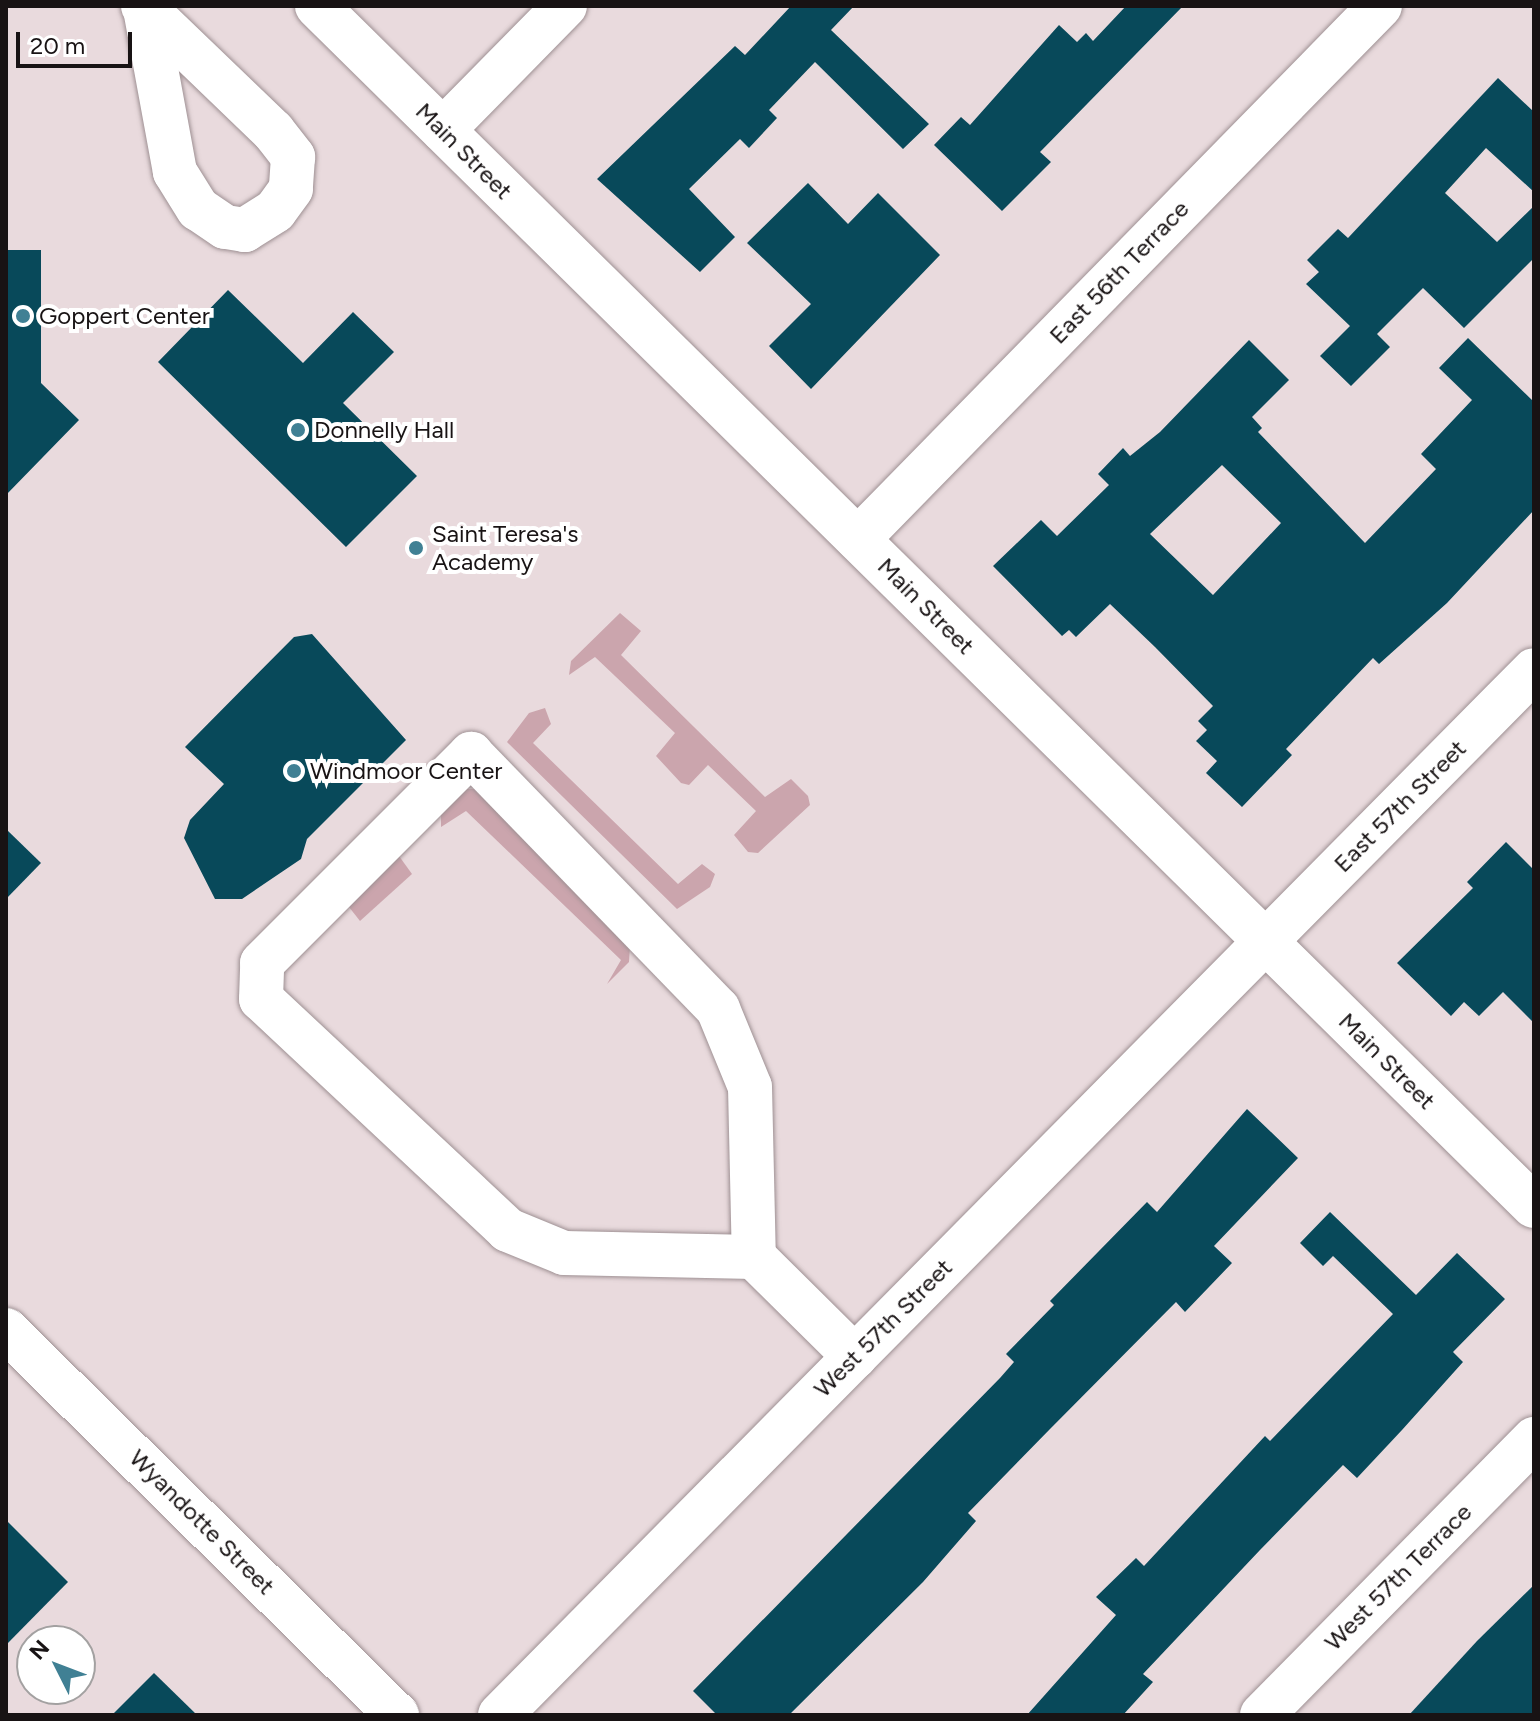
<!DOCTYPE html>
<html>
<head>
<meta charset="utf-8">
<style>
  body { margin:0 }
  #map { position:relative; width:1540px; height:1721px; overflow:hidden; background:#e9dadd; font-family:Figtree,sans-serif }
  div>[style] { position:absolute }
  .green>* { inset:0; background:#cba5ad }
  .building>* { inset:0; background:#08495a }
  .roads { filter:drop-shadow(0 0 2px #9e9093) drop-shadow(0 0 2px #9e9093) }
  .minor>* { height:44px; margin:-22px; padding:0 22px; transform-origin:22px; border-radius:22px; background:#fff }
  .dots>* { width:22px; height:22px; translate:-50% -50%; box-sizing:border-box; border:4px solid #fff; border-radius:50% }
  span { translate:-50% -50%; white-space:nowrap; text-align:center; line-height:1.15; -webkit-text-stroke:8px #fff; paint-order:stroke }
  .street-label { font-size:24px; color:#181314 }
  .poi-label { font-size:24px; color:#181314 }
  .left { translate:0 -50%; text-align:left }
  .frame { position:absolute; inset:0; border:8px solid #181314; pointer-events:none }
  .north { position:absolute; left:16px; top:1625px; width:80px; height:80px; box-sizing:border-box; background:#fff; border:2px solid #a3a1a1; border-radius:50%; rotate:312deg; font-size:22px; font-weight:700; line-height:32px; text-align:center; color:#181314 }
  .north::after { content:''; display:block; margin:auto; width:28px; height:36px; background:#408094; clip-path:polygon(50% 0,100% 100%,50% 72%,0 100%) }
  .scale { position:absolute; left:16px; top:32px; width:116px; height:36px; box-sizing:border-box; border:4px solid #181314; border-top:0; padding-left:10px; font-size:24px; line-height:28px; white-space:nowrap; color:#181314; -webkit-text-stroke:6px #fff; paint-order:stroke }
</style>
</head>
<body>
<div id="map">
  <div class="green">
    <i style="clip-path:polygon(620px 613px,641px 631px,621px 655px,765px 797px,791px 779px,808px 796px,810px 805px,758px 853px,748px 852px,734px 835px,756px 811px,708px 765px,689px 785px,681px 783px,656px 756px,675px 733px,595px 657px,569px 675px,571px 661px)"></i>
    <i style="clip-path:polygon(545px 708px,551px 724px,533px 743px,678px 884px,702px 864px,715px 874px,710px 887px,677px 909px,507px 742px,529px 713px)"></i>
    <i style="clip-path:polygon(466px 789px,476px 789px,630px 945px,629px 962px,607px 984px,621px 960px,466px 811px,441px 827px,441px 813px)"></i>
    <i style="clip-path:polygon(399px 856px,412px 874px,360px 921px,349px 907px)"></i>
  </div>
  <div class="building">
    <i style="clip-path:polygon(791px 6px,854px 6px,831px 30px,929px 124px,903px 149px,815px 62px,769px 110px,777px 118px,749px 148px,740px 139px,689px 189px,735px 237px,700px 272px,597px 179px,735px 46px,745px 55px)"></i>
    <i style="clip-path:polygon(1126px 6px,1183px 6px,1040px 152px,1051px 162px,1002px 211px,934px 145px,961px 117px,970px 125px,1059px 25px,1077px 42px,1086px 33px,1093px 41px)"></i>
    <i style="clip-path:polygon(1498px 78px,1534px 112px,1534px 192px,1486px 148px,1445px 193px,1497px 242px,1534px 206px,1534px 258px,1464px 328px,1423px 288px,1377px 334px,1390px 347px,1351px 386px,1320px 356px,1350px 326px,1306px 284px,1319px 272px,1307px 260px,1338px 229px,1348px 238px)"></i>
    <i style="clip-path:polygon(808px 183px,848px 224px,878px 193px,940px 255px,811px 389px,769px 346px,811px 304px,747px 243px)"></i>
    <i style="clip-path:polygon(6px 250px,41px 250px,41px 383px,79px 420px,6px 495px)"></i>
    <i style="clip-path:polygon(228px 290px,303px 363px,353px 312px,394px 352px,343px 403px,417px 476px,346px 547px,158px 362px)"></i>
    <i style="clip-path:polygon(evenodd,1468px 338px,1534px 402px,1534px 510px,1447px 603px,1379px 664px,1373px 658px,1286px 749px,1292px 755px,1242px 807px,1206px 773px,1217px 761px,1196px 741px,1207px 730px,1198px 721px,1213px 706px,1155px 647px,1110px 604px,1076px 637px,1069px 630px,1062px 636px,993px 566px,1041px 520px,1057px 536px,1109px 485px,1098px 474px,1123px 448px,1130px 456px,1160px 432px,1249px 340px,1289px 380px,1252px 417px,1262px 428px,1258px 432px,1365px 543px,1436px 469px,1421px 454px,1472px 400px,1439px 368px,1468px 338px,1222px 465px,1281px 523px,1213px 595px,1150px 534px,1222px 465px)"></i>
    <i style="clip-path:polygon(312px 634px,406px 740px,307px 839px,301px 859px,242px 899px,215px 899px,184px 838px,190px 820px,224px 784px,185px 747px,294px 637px)"></i>
    <i style="clip-path:polygon(6px 829px,41px 863px,6px 899px)"></i>
    <i style="clip-path:polygon(1506px 842px,1534px 870px,1534px 1023px,1503px 992px,1479px 1016px,1464px 1002px,1451px 1016px,1397px 963px,1473px 888px,1467px 882px)"></i>
    <i style="clip-path:polygon(1247px 1109px,1298px 1158px,1214px 1246px,1232px 1263px,1185px 1312px,1176px 1302px,1050px 1429px,968px 1513px,976px 1521px,923px 1582px,789px 1715px,717px 1715px,693px 1691px,1000px 1378px,1014px 1362px,1006px 1354px,1054px 1305px,1050px 1301px,1147px 1202px,1157px 1212px)"></i>
    <i style="clip-path:polygon(1330px 1212px,1416px 1295px,1457px 1253px,1505px 1299px,1453px 1352px,1463px 1362px,1402px 1430px,1357px 1478px,1343px 1465px,1260px 1550px,1143px 1674px,1153px 1682px,1123px 1715px,1027px 1715px,1116px 1615px,1096px 1597px,1136px 1558px,1144px 1566px,1265px 1436px,1270px 1441px,1393px 1314px,1333px 1256px,1323px 1266px,1300px 1243px)"></i>
    <i style="clip-path:polygon(6px 1520px,68px 1582px,6px 1645px)"></i>
    <i style="clip-path:polygon(1534px 1585px,1534px 1715px,1409px 1715px,1477px 1641px)"></i>
    <i style="clip-path:polygon(154px 1673px,197px 1715px,112px 1715px)"></i>
  </div>
  <div class="roads">
    <div class="minor">
      <i style="left:143px;top:6px;width:3px;rotate:45deg"></i>
      <i style="left:145px;top:8px;width:178px;rotate:43.9deg"></i>
      <i style="left:273px;top:131px;width:33px;rotate:52deg"></i>
      <i style="left:293px;top:157px;width:32px;rotate:94deg"></i>
      <i style="left:291px;top:189px;width:27px;rotate:126deg"></i>
      <i style="left:275px;top:211px;width:36px;rotate:148deg"></i>
      <i style="left:245px;top:230px;width:20px;rotate:-171deg"></i>
      <i style="left:225px;top:227px;width:32px;rotate:-146deg"></i>
      <i style="left:198px;top:209px;width:44px;rotate:-121.9deg"></i>
      <i style="left:175px;top:172px;width:167px;rotate:-100.4deg"></i>
      <i style="left:317px;top:6px;width:1709px;rotate:44.6deg"></i>
      <i style="left:443px;top:130px;width:174px;rotate:-45.5deg"></i>
      <i style="left:858px;top:539px;width:746px;rotate:-45.6deg"></i>
      <i style="left:754px;top:1257px;width:190px;rotate:-178.8deg"></i>
      <i style="left:564px;top:1253px;width:61px;rotate:-157.7deg"></i>
      <i style="left:508px;top:1230px;width:338px;rotate:-136.9deg"></i>
      <i style="left:261px;top:999px;width:36px;rotate:-88deg"></i>
      <i style="left:262px;top:963px;width:296px;rotate:-45deg"></i>
      <i style="left:471px;top:754px;width:355px;rotate:45.9deg"></i>
      <i style="left:718px;top:1009px;width:84px;rotate:67.7deg"></i>
      <i style="left:750px;top:1087px;width:170px;rotate:88.7deg"></i>
      <i style="left:754px;top:1257px;width:142px;rotate:44.7deg"></i>
      <i style="left:6px;top:1330px;width:549px;rotate:44.56deg"></i>
      <i style="left:500px;top:1715px;width:1470px;rotate:-45.3deg"></i>
      <i style="left:1262px;top:1715px;width:388px;rotate:-45.4deg"></i>
    </div>
  </div>
  <div class="dots">
    <i style="left:23px;top:316px;background:#408094"></i>
    <i style="left:298px;top:430px;background:#408094"></i>
    <i style="left:416px;top:548px;background:#408094"></i>
    <i style="left:294px;top:771px;background:#408094"></i>
  </div>
  <div class="street-label">
    <span style="left:464px;top:151px;rotate:45deg">Main Street</span>
    <span style="left:1119px;top:272px;rotate:-46deg">East 56th Terrace</span>
    <span style="left:926px;top:606px;rotate:45deg">Main Street</span>
    <span style="left:1400px;top:806px;rotate:-45deg">East 57th Street</span>
    <span style="left:1387px;top:1061px;rotate:45deg">Main Street</span>
    <span style="left:883px;top:1328px;rotate:-45deg">West 57th Street</span>
    <span style="left:202px;top:1522px;rotate:45deg">Wyandotte Street</span>
    <span style="left:1398px;top:1577px;rotate:-45deg">West 57th Terrace</span>
  </div>
  <div class="poi-label">
    <span class="left" style="left:39px;top:316px">Goppert Center</span>
    <span class="left" style="left:314px;top:430px">Donnelly Hall</span>
    <span class="left" style="left:432px;top:548px">Saint Teresa's<br>Academy</span>
    <span class="left" style="left:310px;top:771px">Windmoor Center</span>
  </div>
  <div class="frame"></div>
  <div class="north">N</div>
  <div class="scale">20 m</div>
</div>
</body>
</html>
